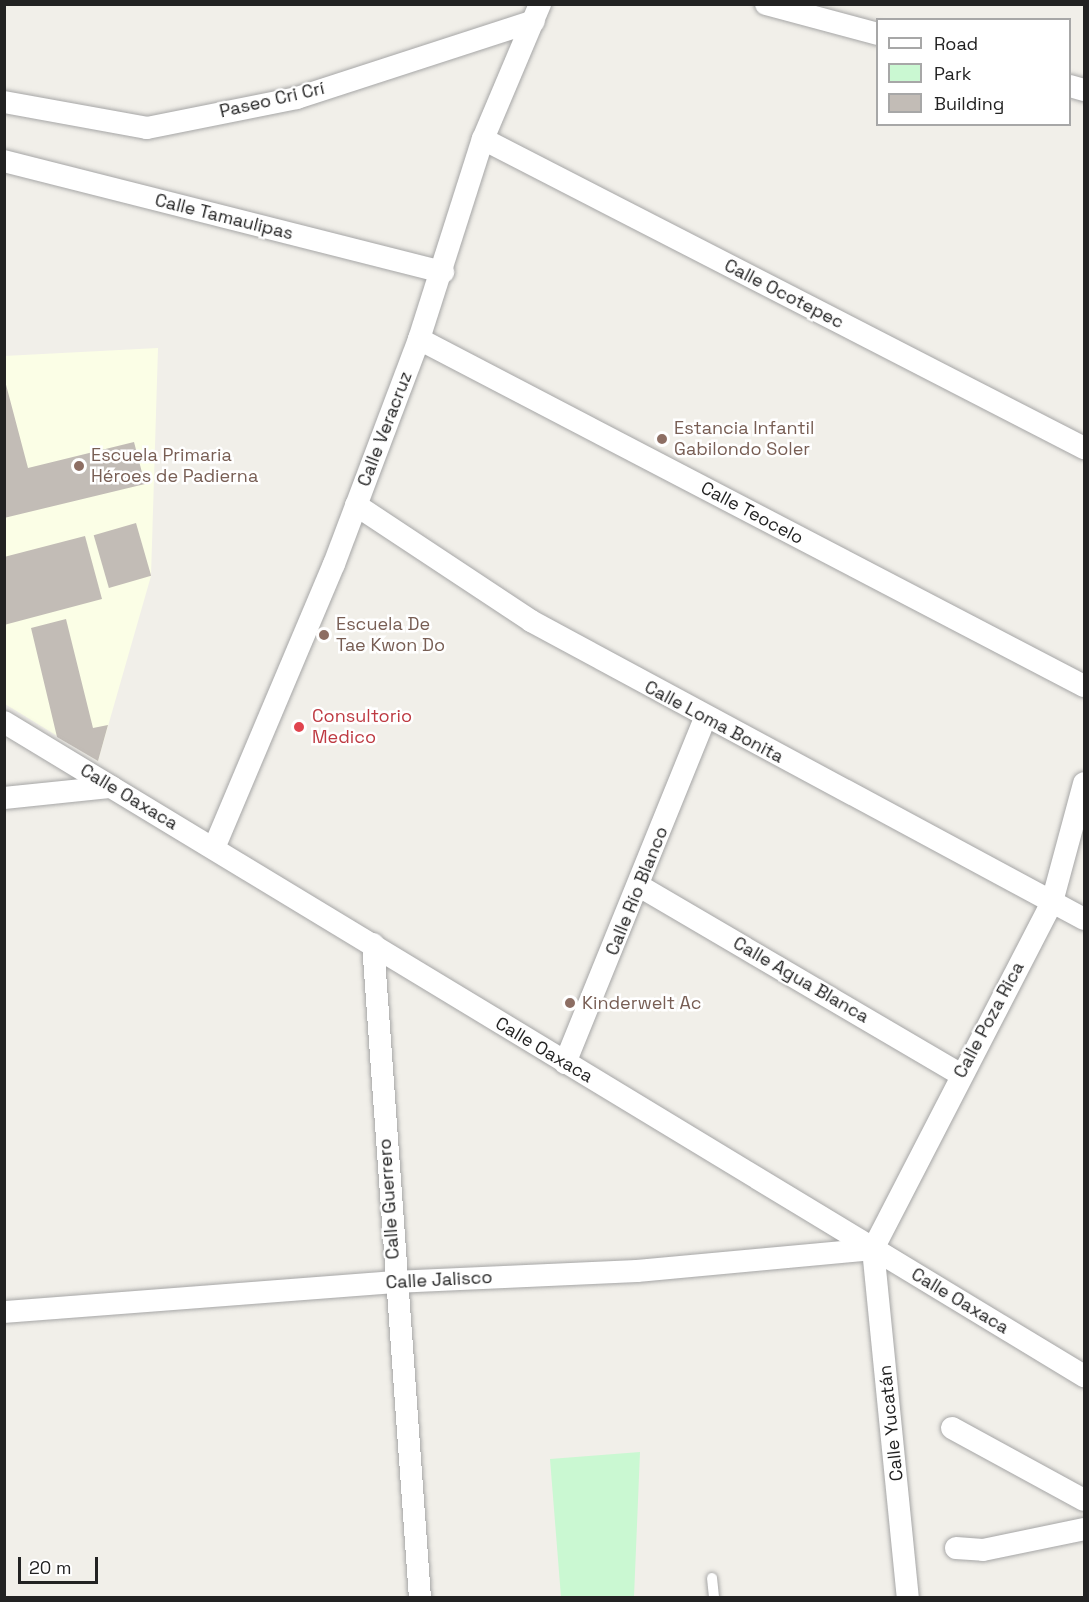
<!DOCTYPE html>
<html>
<head>
<meta charset="utf-8">
<style>
  body { margin:0 }
  #map { position:relative; width:1089px; height:1602px; overflow:hidden; background:#f1efe9; font-family:"Space Grotesk",sans-serif }
  div>[style] { position:absolute }
  .education>* { inset:0; background:#fbfee6 }
  .park>* { inset:0; background:#caf8d2 }
  .building>* { inset:0; background:#c2bcb6; transform-origin:0 0 }
  .roads { filter:drop-shadow(0 0 2px #a6a6a6) drop-shadow(0 0 2px #a6a6a6) }
  .lane>* { height:10px; margin:-5px; padding:0 5px; transform-origin:5px; border-radius:5px; background:#fff }
  .street>* { height:22px; margin:-11px; padding:0 11px; transform-origin:11px; border-radius:11px; background:#fff }
  .dots>* { width:16px; height:16px; translate:-50% -50%; box-sizing:border-box; border:3px solid #fff; border-radius:50% }
  span { translate:-50% -50%; white-space:nowrap; text-align:center; line-height:1.15; -webkit-text-stroke:5px #fff; paint-order:stroke }
  .street-label { font-size:18px; color:#222 }
  .education-label { font-size:18px; color:#785e54 }
  .left { translate:0 -50%; text-align:left }
  .health-label { font-size:18px; color:#be3a42 }
  .frame { position:absolute; inset:0; border:6px solid #222; pointer-events:none }
  .legend { position:absolute; left:876px; top:18px; width:195px; height:108px; box-sizing:border-box; background:#fff; border:2px solid #a7a7a7; margin:0; padding:8px 10px; list-style:none; font-size:18px; color:#222 }
  .legend li { display:flex; align-items:center; gap:12px; height:30px }
  .legend b { width:30px; border:2px solid #a7a7a7 }
  .scale { position:absolute; left:18px; top:1557px; width:80px; height:27px; box-sizing:border-box; border:3px solid #222; border-top:0; padding-left:8px; font-size:18px; line-height:21px; white-space:nowrap; color:#222; -webkit-text-stroke:4px #fff; paint-order:stroke }
</style>
</head>
<body>
<div id="map">
  <div class="education">
    <i style="clip-path:polygon(158px 348px,151px 576px,98px 761px,5px 704px,4px 356px)"></i>
  </div>
  <div class="park">
    <i style="clip-path:polygon(640px 1452px,634px 1597px,561px 1597px,550px 1459px)"></i>
  </div>
  <div class="building">
    <i style="clip-path:polygon(4px 377px,28px 468px,134px 442px,145px 484px,4px 518px)"></i>
    <i style="left:136px;top:523px;width:55px;height:44px;rotate:74deg"></i>
    <i style="clip-path:polygon(85px 536px,102px 599px,4px 625px,4px 557px)"></i>
    <i style="clip-path:polygon(66px 619px,93px 728px,108px 725px,98px 761px,57px 737px,31px 628px)"></i>
  </div>
  <div class="roads">
    <div class="lane">
      <i style="left:712px;top:1578px;width:20px;rotate:84deg"></i>
    </div>
    <div class="street">
      <i style="left:766px;top:4px;width:116px;rotate:15deg"></i>
      <i style="left:1070px;top:86px;width:15px;rotate:16deg"></i>
      <i style="left:4px;top:102px;width:145px;rotate:10.3deg"></i>
      <i style="left:147px;top:128px;width:153px;rotate:-11.3deg"></i>
      <i style="left:297px;top:98px;width:249px;rotate:-18deg"></i>
      <i style="left:483px;top:139px;width:676px;rotate:27.21deg"></i>
      <i style="left:4px;top:161px;width:453px;rotate:14.2deg"></i>
      <i style="left:419px;top:339px;width:750px;rotate:27.56deg"></i>
      <i style="left:356px;top:505px;width:210px;rotate:33.5deg"></i>
      <i style="left:531px;top:621px;width:628px;rotate:28.32deg"></i>
      <i style="left:4px;top:722px;width:1263px;rotate:31.2deg"></i>
      <i style="left:4px;top:798px;width:108px;rotate:-5.9deg"></i>
      <i style="left:214px;top:848px;width:308px;rotate:-67.1deg"></i>
      <i style="left:334px;top:564px;width:241px;rotate:-69.3deg"></i>
      <i style="left:419px;top:339px;width:210px;rotate:-72.3deg"></i>
      <i style="left:483px;top:139px;width:147px;rotate:-67.1deg"></i>
      <i style="left:641px;top:887px;width:370px;rotate:30.4deg"></i>
      <i style="left:373px;top:944px;width:656px;rotate:85.89deg"></i>
      <i style="left:565px;top:1063px;width:372px;rotate:-67.9deg"></i>
      <i style="left:873px;top:1249px;width:390px;rotate:-62.7deg"></i>
      <i style="left:1052px;top:902px;width:123px;rotate:-74.9deg"></i>
      <i style="left:873px;top:1249px;width:351px;rotate:84.3deg"></i>
      <i style="left:4px;top:1312px;width:391px;rotate:-4.4deg"></i>
      <i style="left:394px;top:1282px;width:243px;rotate:-2.6deg"></i>
      <i style="left:637px;top:1271px;width:237px;rotate:-5.3deg"></i>
      <i style="left:952px;top:1428px;width:150px;rotate:28.6deg"></i>
      <i style="left:956px;top:1548px;width:27px;rotate:4deg"></i>
      <i style="left:983px;top:1550px;width:103px;rotate:-11.7deg"></i>
    </div>
  </div>
  <div class="dots">
    <i style="left:662px;top:439px;background:#8d6e63"></i>
    <i style="left:79px;top:466px;background:#8d6e63"></i>
    <i style="left:324px;top:635px;background:#8d6e63"></i>
    <i style="left:299px;top:727px;background:#e0444e"></i>
    <i style="left:570px;top:1003px;background:#8d6e63"></i>
  </div>
  <div class="street-label">
    <span style="left:272px;top:100px;rotate:-13deg">Paseo Cri Crí</span>
    <span style="left:224px;top:217px;rotate:14deg">Calle Tamaulipas</span>
    <span style="left:784px;top:294px;rotate:27deg">Calle Ocotepec</span>
    <span style="left:385px;top:429px;rotate:-69deg">Calle Veracruz</span>
    <span style="left:752px;top:513px;rotate:28deg">Calle Teocelo</span>
    <span style="left:714px;top:722px;rotate:28deg">Calle Loma Bonita</span>
    <span style="left:129px;top:797px;rotate:31deg">Calle Oaxaca</span>
    <span style="left:637px;top:891px;rotate:-68deg">Calle Río Blanco</span>
    <span style="left:801px;top:980px;rotate:30deg">Calle Agua Blanca</span>
    <span style="left:989px;top:1020px;rotate:-62deg">Calle Poza Rica</span>
    <span style="left:544px;top:1050px;rotate:31deg">Calle Oaxaca</span>
    <span style="left:389px;top:1199px;rotate:-94deg">Calle Guerrero</span>
    <span style="left:439px;top:1280px;rotate:-3deg">Calle Jalisco</span>
    <span style="left:960px;top:1301px;rotate:31deg">Calle Oaxaca</span>
    <span style="left:891px;top:1423px;rotate:-96deg">Calle Yucatán</span>
  </div>
  <div class="education-label">
    <span class="left" style="left:674px;top:439px">Estancia Infantil<br>Gabilondo Soler</span>
    <span class="left" style="left:91px;top:466px">Escuela Primaria<br>Héroes de Padierna</span>
    <span class="left" style="left:336px;top:635px">Escuela De<br>Tae Kwon Do</span>
    <span class="left" style="left:582px;top:1003px">Kinderwelt Ac</span>
  </div>
  <div class="health-label">
    <span class="left" style="left:312px;top:727px">Consultorio<br>Medico</span>
  </div>
  <div class="frame"></div>
  <ul class="legend">
  <li><b style="height:8px;background:#fff"></b>Road</li>
  <li><b style="height:16px;background:#caf8d2"></b>Park</li>
  <li><b style="height:16px;background:#c2bcb6"></b>Building</li>
  </ul>
  <div class="scale">20 m</div>
</div>
</body>
</html>
